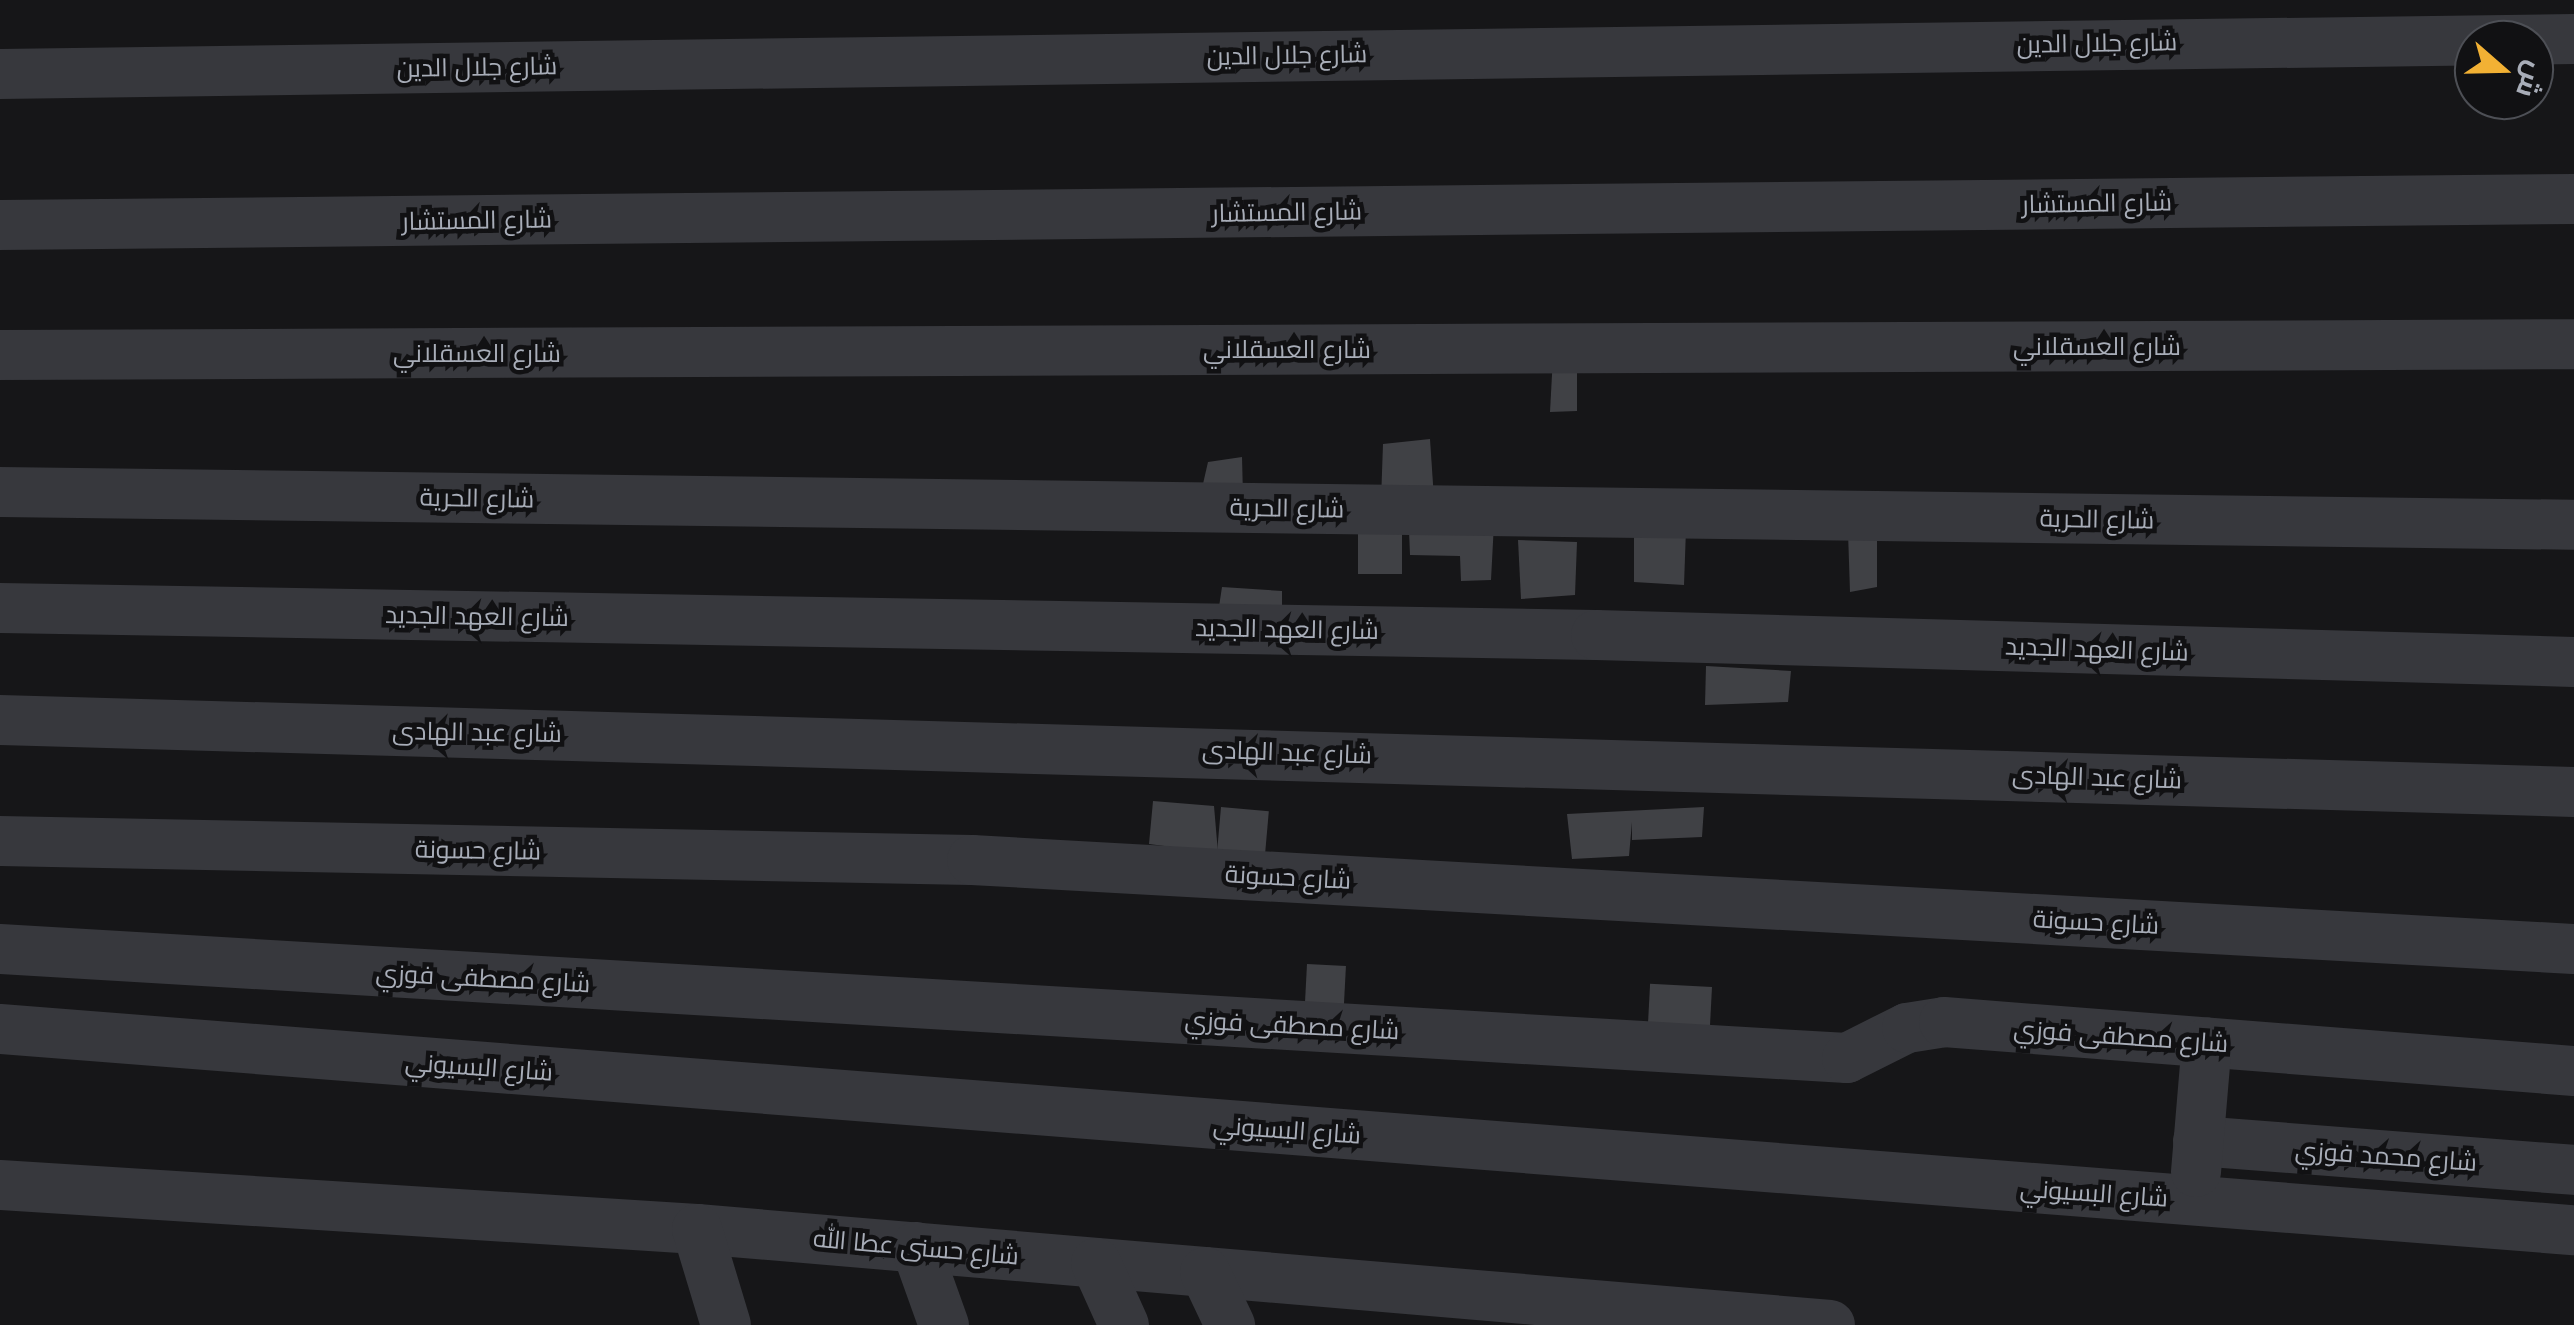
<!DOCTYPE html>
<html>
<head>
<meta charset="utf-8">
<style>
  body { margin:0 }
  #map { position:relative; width:2574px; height:1325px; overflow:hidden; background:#161618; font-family:Helvetica,Cairo,sans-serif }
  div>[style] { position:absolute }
  .building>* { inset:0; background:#404145; transform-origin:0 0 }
  .minor>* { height:50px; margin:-25px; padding:0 25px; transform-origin:25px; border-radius:25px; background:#37383d }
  span { translate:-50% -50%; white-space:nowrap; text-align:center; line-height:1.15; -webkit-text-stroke:9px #111113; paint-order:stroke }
  .street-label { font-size:25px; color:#a8adb8 }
  .north { position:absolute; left:2454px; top:20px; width:100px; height:100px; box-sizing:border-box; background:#111113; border:2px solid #4d4f55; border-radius:50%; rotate:110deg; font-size:28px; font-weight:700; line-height:40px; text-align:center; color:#a8adb8 }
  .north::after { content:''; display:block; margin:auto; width:35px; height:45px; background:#f2b134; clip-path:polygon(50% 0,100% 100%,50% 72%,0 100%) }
</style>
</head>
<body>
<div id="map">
  <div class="building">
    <i style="clip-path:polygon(1553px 356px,1577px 358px,1577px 411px,1550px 412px)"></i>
    <i style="clip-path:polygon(1430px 439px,1434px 499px,1381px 501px,1383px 444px)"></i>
    <i style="clip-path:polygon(1242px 457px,1243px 496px,1200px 497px,1208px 462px)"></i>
    <i style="left:1358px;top:520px;width:44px;height:54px"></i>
    <i style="clip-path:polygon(1494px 523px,1491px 580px,1461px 581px,1460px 556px,1410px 555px,1409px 531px)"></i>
    <i style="clip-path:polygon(1686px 529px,1684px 585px,1634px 582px,1634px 533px)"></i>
    <i style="clip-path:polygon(1848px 532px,1877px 534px,1877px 587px,1850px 592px)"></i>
    <i style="clip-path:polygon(1518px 540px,1577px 542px,1575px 595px,1521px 599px)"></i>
    <i style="clip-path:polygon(1222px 587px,1282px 591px,1282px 620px,1217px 620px)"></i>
    <i style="clip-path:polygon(1706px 666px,1791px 671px,1788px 702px,1705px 705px)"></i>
    <i style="clip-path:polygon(1153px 801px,1214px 806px,1218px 853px,1149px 844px)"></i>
    <i style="left:1221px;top:807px;width:48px;height:46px;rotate:5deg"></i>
    <i style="clip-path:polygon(1704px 807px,1702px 837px,1632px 840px,1632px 822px,1629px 856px,1572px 859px,1567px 814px)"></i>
    <i style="left:1307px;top:964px;width:39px;height:51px;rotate:3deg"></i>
    <i style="left:1712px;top:987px;width:53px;height:62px;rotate:93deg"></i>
  </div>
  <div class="minor">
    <i style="left:0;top:74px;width:2574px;rotate:-0.78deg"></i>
    <i style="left:0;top:225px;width:2574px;rotate:-0.58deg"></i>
    <i style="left:0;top:355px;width:2574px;rotate:-0.24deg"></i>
    <i style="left:0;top:492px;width:2574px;rotate:0.73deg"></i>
    <i style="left:0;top:608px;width:1596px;rotate:0.97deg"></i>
    <i style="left:1596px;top:635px;width:978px;rotate:1.58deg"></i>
    <i style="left:0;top:720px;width:2575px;rotate:1.6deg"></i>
    <i style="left:0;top:841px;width:972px;rotate:1.12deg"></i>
    <i style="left:972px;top:860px;width:1604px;rotate:3.18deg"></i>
    <i style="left:0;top:949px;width:1850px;rotate:3.38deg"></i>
    <i style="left:1847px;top:1058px;width:67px;rotate:-26.6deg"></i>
    <i style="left:1907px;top:1028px;width:37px;rotate:-9deg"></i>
    <i style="left:1944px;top:1022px;width:632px;rotate:4.45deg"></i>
    <i style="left:0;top:1029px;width:2582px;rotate:4.47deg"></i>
    <i style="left:2198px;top:1141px;width:377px;rotate:4.4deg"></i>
    <i style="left:2196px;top:1172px;width:130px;rotate:-85.2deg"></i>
    <i style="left:0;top:1185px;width:698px;rotate:3.61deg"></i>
    <i style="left:697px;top:1229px;width:1137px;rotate:4.84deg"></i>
    <i style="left:697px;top:1229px;width:100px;rotate:73.2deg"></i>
    <i style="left:916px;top:1247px;width:83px;rotate:70.3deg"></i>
    <i style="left:1096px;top:1263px;width:68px;rotate:65.7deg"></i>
    <i style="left:1205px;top:1272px;width:59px;rotate:64.7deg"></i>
  </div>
  <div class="street-label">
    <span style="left:2097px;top:43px;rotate:-1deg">شارع جلال الدين</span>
    <span style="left:1287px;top:55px;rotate:-1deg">شارع جلال الدين</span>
    <span style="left:477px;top:67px;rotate:-1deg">شارع جلال الدين</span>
    <span style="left:2097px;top:203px;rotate:-1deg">شارع المستشار</span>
    <span style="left:1287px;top:212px;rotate:-1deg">شارع المستشار</span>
    <span style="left:477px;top:220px;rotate:-1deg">شارع المستشار</span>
    <span style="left:2097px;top:346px">شارع العسقلاني</span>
    <span style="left:1287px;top:349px">شارع العسقلاني</span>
    <span style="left:477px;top:353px">شارع العسقلاني</span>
    <span style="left:477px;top:498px;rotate:1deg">شارع الحرية</span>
    <span style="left:1287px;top:508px;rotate:1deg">شارع الحرية</span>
    <span style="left:2097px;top:519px;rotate:1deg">شارع الحرية</span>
    <span style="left:477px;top:616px;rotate:1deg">شارع العهد الجديد</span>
    <span style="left:1287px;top:629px;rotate:1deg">شارع العهد الجديد</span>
    <span style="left:2097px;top:649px;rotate:2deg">شارع العهد الجديد</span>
    <span style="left:477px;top:732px;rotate:1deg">شارع عبد الهادى</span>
    <span style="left:1287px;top:752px;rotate:2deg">شارع عبد الهادى</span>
    <span style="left:2097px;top:777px;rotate:2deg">شارع عبد الهادى</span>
    <span style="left:478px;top:850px;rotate:1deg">شارع حسونة</span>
    <span style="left:1288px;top:877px;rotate:3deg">شارع حسونة</span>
    <span style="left:2096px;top:922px;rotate:3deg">شارع حسونة</span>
    <span style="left:483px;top:978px;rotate:3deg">شارع مصطفى فوزي</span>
    <span style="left:1292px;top:1025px;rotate:3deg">شارع مصطفى فوزي</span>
    <span style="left:2121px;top:1036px;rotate:4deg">شارع مصطفى فوزي</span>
    <span style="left:479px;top:1067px;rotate:4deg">شارع البسيوني</span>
    <span style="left:1287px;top:1130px;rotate:4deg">شارع البسيوني</span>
    <span style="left:2386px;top:1156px;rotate:4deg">شارع محمد فوزي</span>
    <span style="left:2094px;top:1193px;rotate:4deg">شارع البسيوني</span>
    <span style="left:916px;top:1247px;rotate:5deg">شارع حسنى عطا الله</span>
  </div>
  <div class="north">ش</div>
</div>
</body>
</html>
